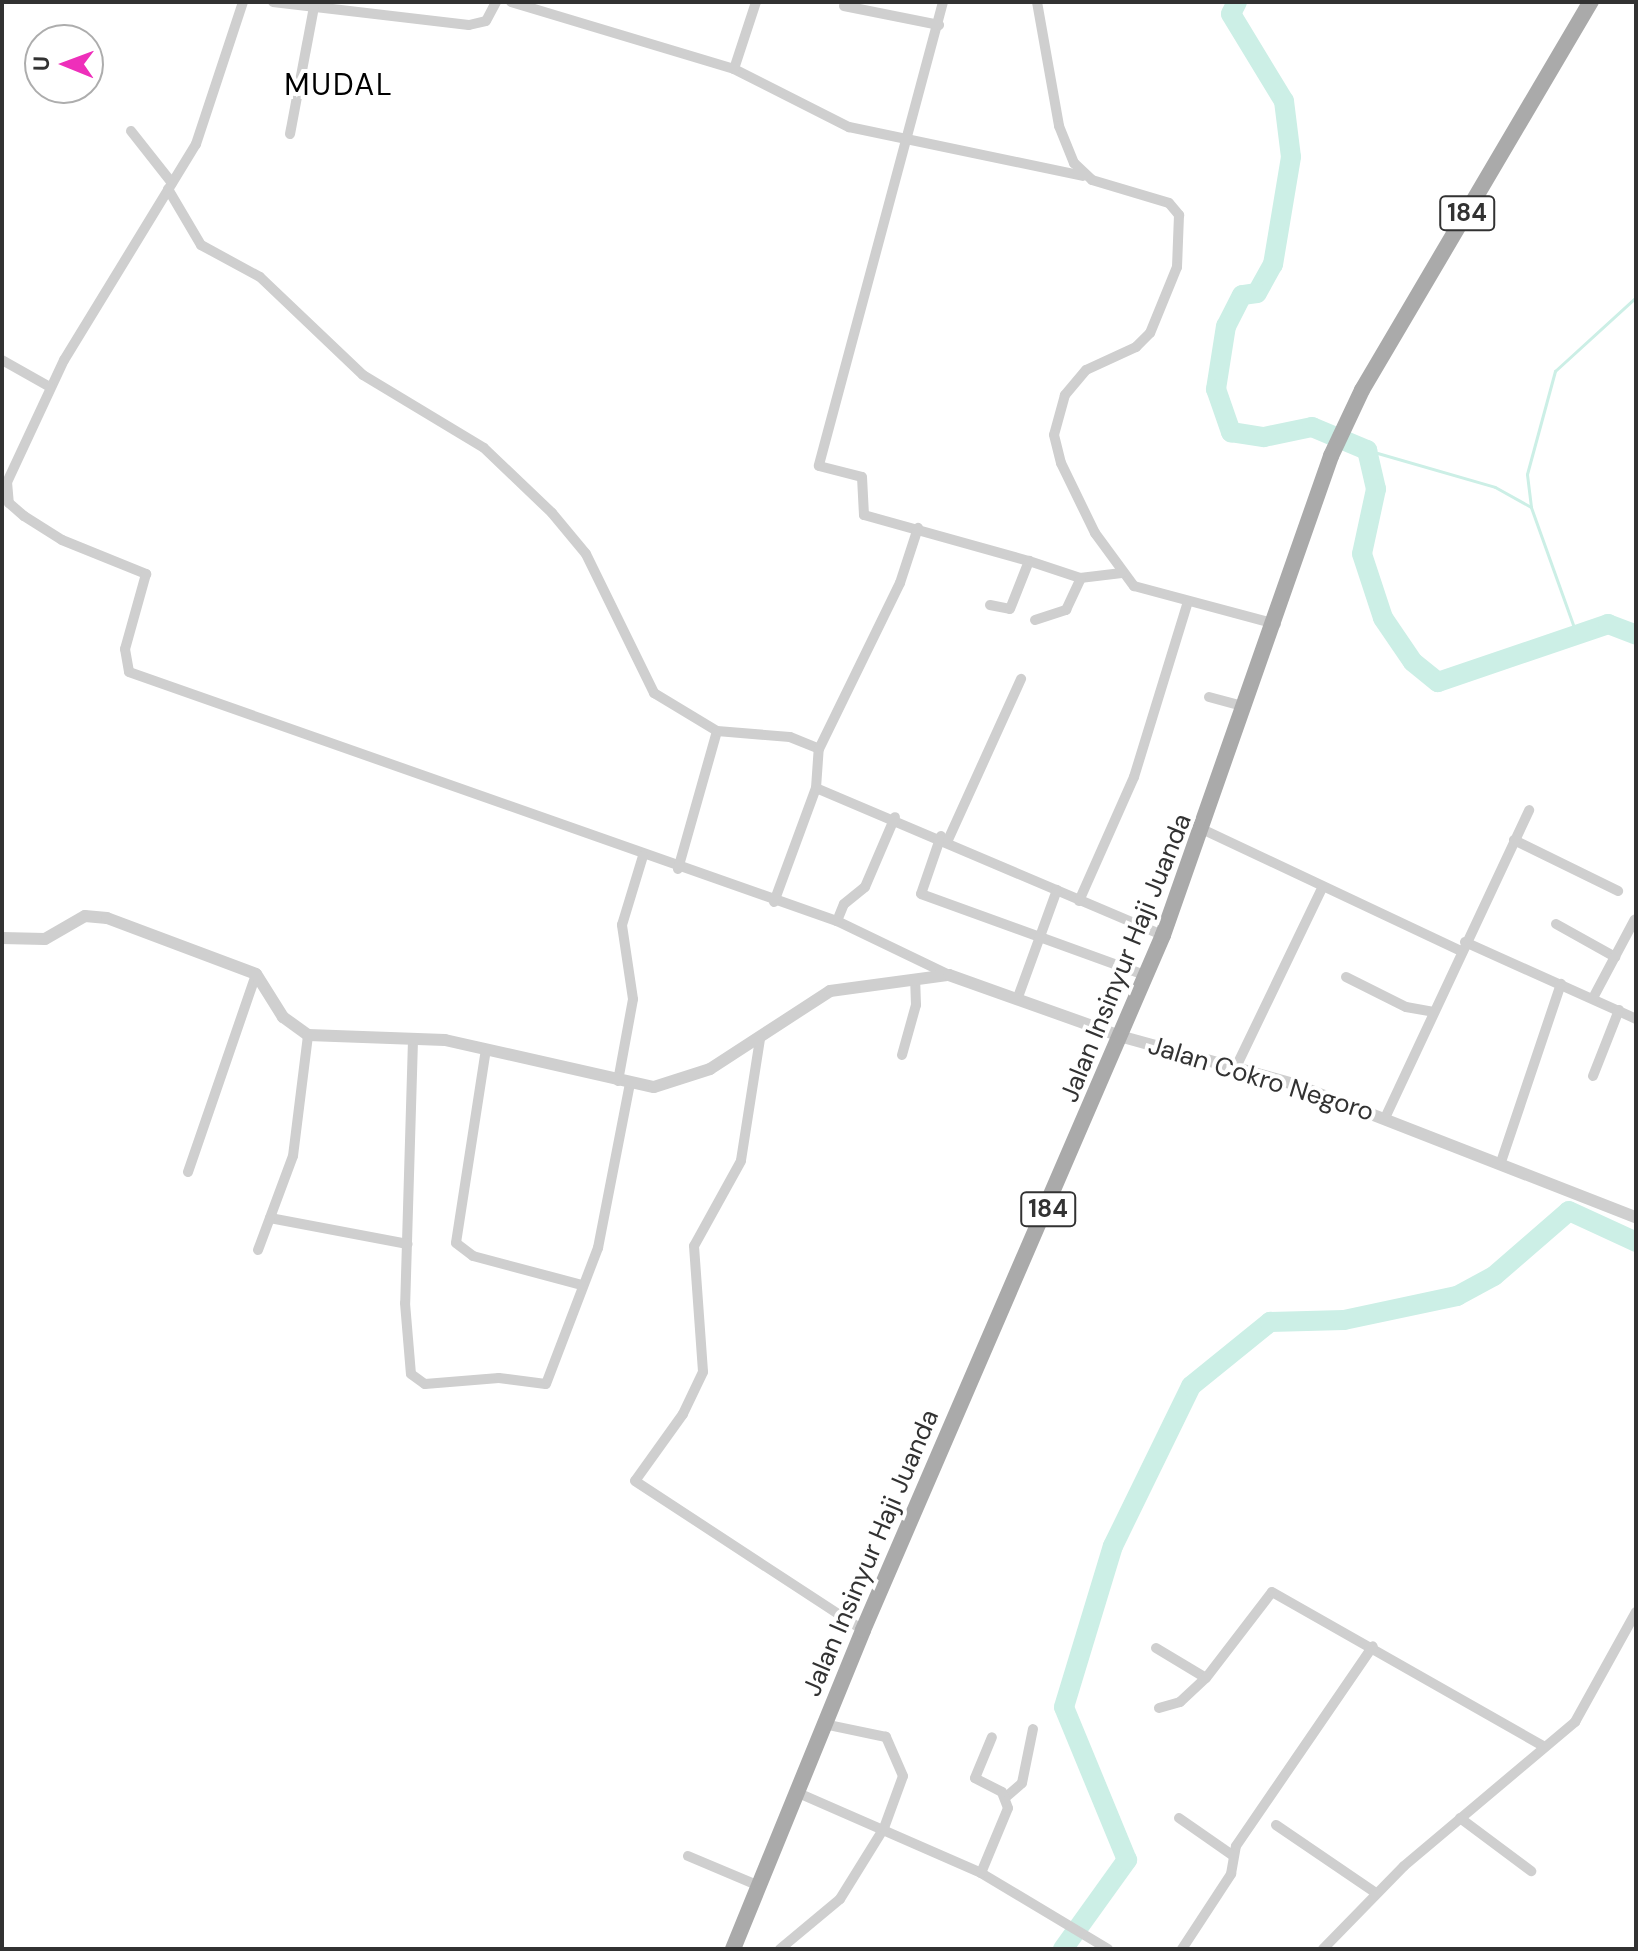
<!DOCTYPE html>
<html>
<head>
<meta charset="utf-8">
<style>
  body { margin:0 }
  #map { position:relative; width:1638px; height:1951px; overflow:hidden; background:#fff; font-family:"DM Sans",sans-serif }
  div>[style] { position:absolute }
  .stream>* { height:3px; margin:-1.5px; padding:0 1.5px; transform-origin:1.5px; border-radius:1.5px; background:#ccefe6 }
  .river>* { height:20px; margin:-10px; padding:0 10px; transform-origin:10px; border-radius:10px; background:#ccefe6 }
  .minor>* { height:10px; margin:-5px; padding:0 5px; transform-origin:5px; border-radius:5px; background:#cfcfcf }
  .tertiary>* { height:12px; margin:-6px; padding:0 6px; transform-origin:6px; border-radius:6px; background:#cfcfcf }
  .primary>* { height:16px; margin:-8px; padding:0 8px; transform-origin:8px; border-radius:8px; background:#aaa }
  span { translate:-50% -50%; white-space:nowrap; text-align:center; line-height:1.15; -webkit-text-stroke:8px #fff; paint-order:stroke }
  .shield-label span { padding:2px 6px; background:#fff; border:2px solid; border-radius:6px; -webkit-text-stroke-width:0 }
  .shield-label { font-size:24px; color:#323232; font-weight:700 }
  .street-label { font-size:26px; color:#323232 }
  .quarter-label { font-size:30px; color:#000; letter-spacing:2px }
  .frame { position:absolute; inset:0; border:4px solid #323232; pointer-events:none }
  .north { position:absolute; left:24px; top:24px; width:80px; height:80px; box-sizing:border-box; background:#fff; border:2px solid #adadad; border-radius:50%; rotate:271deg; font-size:22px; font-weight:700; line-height:32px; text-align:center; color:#323232 }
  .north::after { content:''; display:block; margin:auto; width:28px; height:36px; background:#ee2fba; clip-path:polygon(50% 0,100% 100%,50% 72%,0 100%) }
</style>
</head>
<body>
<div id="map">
  <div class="stream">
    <i style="left:1367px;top:450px;width:133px;rotate:16.1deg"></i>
    <i style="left:1495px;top:487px;width:41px;rotate:29.1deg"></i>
    <i style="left:1576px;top:633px;width:134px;rotate:-109.7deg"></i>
    <i style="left:1531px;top:507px;width:33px;rotate:-97deg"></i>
    <i style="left:1527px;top:474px;width:107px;rotate:-74.8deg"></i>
    <i style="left:1555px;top:371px;width:110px;rotate:-42.4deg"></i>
  </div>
  <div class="river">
    <i style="left:1237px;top:2px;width:13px;rotate:117deg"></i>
    <i style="left:1231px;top:14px;width:102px;rotate:58.7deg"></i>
    <i style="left:1284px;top:101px;width:56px;rotate:82.9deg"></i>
    <i style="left:1291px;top:157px;width:109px;rotate:99.5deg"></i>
    <i style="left:1273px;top:264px;width:33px;rotate:119deg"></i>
    <i style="left:1257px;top:293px;width:15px;rotate:172deg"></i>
    <i style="left:1242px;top:295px;width:35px;rotate:117deg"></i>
    <i style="left:1226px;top:326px;width:64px;rotate:99deg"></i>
    <i style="left:1216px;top:389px;width:46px;rotate:70.8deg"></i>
    <i style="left:1231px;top:432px;width:33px;rotate:9deg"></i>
    <i style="left:1264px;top:437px;width:49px;rotate:-11.8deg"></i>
    <i style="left:1312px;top:427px;width:60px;rotate:22.7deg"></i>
    <i style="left:1367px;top:450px;width:40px;rotate:77deg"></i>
    <i style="left:1376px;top:489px;width:66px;rotate:102.2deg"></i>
    <i style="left:1362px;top:554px;width:67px;rotate:71.8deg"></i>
    <i style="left:1383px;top:618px;width:53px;rotate:55.7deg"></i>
    <i style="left:1413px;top:662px;width:32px;rotate:39deg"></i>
    <i style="left:1438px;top:682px;width:180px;rotate:-18.8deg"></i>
    <i style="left:1608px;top:624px;width:30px;rotate:21deg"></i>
    <i style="left:1063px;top:1949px;width:110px;rotate:-54.3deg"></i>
    <i style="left:1127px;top:1860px;width:165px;rotate:-112.4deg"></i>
    <i style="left:1064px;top:1707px;width:168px;rotate:-73.1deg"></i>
    <i style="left:1113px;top:1546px;width:178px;rotate:-64deg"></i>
    <i style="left:1191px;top:1386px;width:102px;rotate:-39deg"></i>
    <i style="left:1270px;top:1322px;width:74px;rotate:-1.5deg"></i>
    <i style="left:1344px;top:1320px;width:116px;rotate:-12deg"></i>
    <i style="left:1457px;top:1296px;width:42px;rotate:-28.4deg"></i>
    <i style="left:1494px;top:1276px;width:99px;rotate:-40.9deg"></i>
    <i style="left:1569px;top:1211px;width:74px;rotate:24.8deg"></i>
  </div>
  <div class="minor">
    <i style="left:243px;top:2px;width:150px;rotate:108.3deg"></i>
    <i style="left:196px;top:144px;width:253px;rotate:121.4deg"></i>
    <i style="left:64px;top:360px;width:135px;rotate:115deg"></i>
    <i style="left:7px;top:482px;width:21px;rotate:85deg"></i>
    <i style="left:9px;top:503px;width:20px;rotate:41deg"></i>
    <i style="left:24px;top:516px;width:45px;rotate:32.3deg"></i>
    <i style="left:62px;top:540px;width:91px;rotate:22deg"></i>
    <i style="left:146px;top:574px;width:78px;rotate:105.6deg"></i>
    <i style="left:125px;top:649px;width:23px;rotate:80deg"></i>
    <i style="left:129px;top:672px;width:751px;rotate:19.38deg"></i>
    <i style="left:837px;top:921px;width:124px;rotate:25.7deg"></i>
    <i style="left:273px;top:2px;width:197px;rotate:6.7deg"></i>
    <i style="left:469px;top:25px;width:17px;rotate:-13deg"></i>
    <i style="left:486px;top:21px;width:21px;rotate:-62deg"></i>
    <i style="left:511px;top:2px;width:233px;rotate:16.7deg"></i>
    <i style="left:734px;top:69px;width:129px;rotate:26.8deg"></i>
    <i style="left:849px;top:127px;width:239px;rotate:11.8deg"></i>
    <i style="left:943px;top:2px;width:480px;rotate:105deg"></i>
    <i style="left:819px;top:466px;width:44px;rotate:14.3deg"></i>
    <i style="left:862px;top:477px;width:38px;rotate:87deg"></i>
    <i style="left:864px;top:515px;width:171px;rotate:15.6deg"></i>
    <i style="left:1037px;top:2px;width:126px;rotate:79.9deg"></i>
    <i style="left:1059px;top:126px;width:40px;rotate:68deg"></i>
    <i style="left:1074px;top:163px;width:25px;rotate:43deg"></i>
    <i style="left:1092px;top:180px;width:80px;rotate:16.6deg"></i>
    <i style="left:1169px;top:203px;width:16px;rotate:50deg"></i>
    <i style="left:1179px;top:215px;width:52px;rotate:92.2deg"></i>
    <i style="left:1177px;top:267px;width:71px;rotate:112.2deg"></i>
    <i style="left:1150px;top:333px;width:20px;rotate:135deg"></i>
    <i style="left:1136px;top:347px;width:55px;rotate:155.3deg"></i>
    <i style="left:1086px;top:370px;width:33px;rotate:130deg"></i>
    <i style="left:1065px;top:395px;width:41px;rotate:105.4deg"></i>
    <i style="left:1054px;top:435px;width:29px;rotate:76deg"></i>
    <i style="left:1061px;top:463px;width:78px;rotate:64.1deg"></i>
    <i style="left:1095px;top:533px;width:66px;rotate:53.7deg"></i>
    <i style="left:1134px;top:586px;width:147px;rotate:15deg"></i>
    <i style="left:844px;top:6px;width:97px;rotate:11.3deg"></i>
    <i style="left:734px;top:69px;width:71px;rotate:-71.8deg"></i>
    <i style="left:131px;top:131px;width:66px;rotate:51.7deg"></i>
    <i style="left:290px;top:134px;width:129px;rotate:-79.3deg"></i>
    <i style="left:168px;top:189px;width:65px;rotate:59.5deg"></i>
    <i style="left:201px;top:245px;width:67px;rotate:28.5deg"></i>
    <i style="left:260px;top:277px;width:142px;rotate:43.6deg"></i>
    <i style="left:363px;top:375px;width:141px;rotate:31.1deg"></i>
    <i style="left:484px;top:448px;width:94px;rotate:43.7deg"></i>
    <i style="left:552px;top:513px;width:53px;rotate:50.3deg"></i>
    <i style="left:586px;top:554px;width:155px;rotate:63.9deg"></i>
    <i style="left:654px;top:693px;width:74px;rotate:31.1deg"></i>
    <i style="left:2px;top:360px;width:55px;rotate:29.4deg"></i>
    <i style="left:990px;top:605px;width:20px;rotate:11deg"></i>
    <i style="left:1010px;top:609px;width:52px;rotate:-68.4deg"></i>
    <i style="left:1029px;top:561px;width:54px;rotate:18.4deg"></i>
    <i style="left:1080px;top:578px;width:42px;rotate:-6.8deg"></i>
    <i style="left:1035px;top:620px;width:33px;rotate:-18deg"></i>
    <i style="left:1066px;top:610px;width:35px;rotate:-65deg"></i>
    <i style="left:1209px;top:697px;width:38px;rotate:15deg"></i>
    <i style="left:816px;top:788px;width:377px;rotate:23deg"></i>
    <i style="left:1204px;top:830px;width:284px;rotate:25.2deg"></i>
    <i style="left:941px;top:836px;width:61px;rotate:109deg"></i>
    <i style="left:921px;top:894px;width:240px;rotate:19.9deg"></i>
    <i style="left:948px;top:840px;width:177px;rotate:-65.6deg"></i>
    <i style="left:1514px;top:840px;width:116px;rotate:26.1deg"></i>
    <i style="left:678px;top:869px;width:143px;rotate:-74.2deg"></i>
    <i style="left:717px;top:731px;width:73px;rotate:4.7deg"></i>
    <i style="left:790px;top:737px;width:31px;rotate:22deg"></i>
    <i style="left:1079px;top:901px;width:136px;rotate:-66.1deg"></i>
    <i style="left:1134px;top:777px;width:184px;rotate:-72.9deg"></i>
    <i style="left:774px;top:902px;width:121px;rotate:-69.8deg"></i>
    <i style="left:816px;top:788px;width:39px;rotate:-86deg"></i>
    <i style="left:819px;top:749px;width:185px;rotate:-64deg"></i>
    <i style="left:900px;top:583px;width:58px;rotate:-71.9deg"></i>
    <i style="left:837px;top:921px;width:18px;rotate:-68deg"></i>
    <i style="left:844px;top:904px;width:27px;rotate:-39deg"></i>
    <i style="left:865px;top:887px;width:76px;rotate:-66.8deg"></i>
    <i style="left:1556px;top:924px;width:68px;rotate:29.2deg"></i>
    <i style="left:1465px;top:942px;width:188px;rotate:24.2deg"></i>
    <i style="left:1346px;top:977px;width:67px;rotate:26.6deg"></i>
    <i style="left:1406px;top:1007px;width:28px;rotate:10deg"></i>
    <i style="left:1018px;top:997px;width:114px;rotate:-70deg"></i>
    <i style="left:1593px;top:998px;width:89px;rotate:-62deg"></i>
    <i style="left:760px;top:1039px;width:123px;rotate:98.9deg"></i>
    <i style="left:741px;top:1161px;width:97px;rotate:118.9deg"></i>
    <i style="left:694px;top:1246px;width:126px;rotate:85.9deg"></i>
    <i style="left:703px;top:1372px;width:47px;rotate:115.5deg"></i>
    <i style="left:683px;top:1414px;width:82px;rotate:125.6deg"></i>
    <i style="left:635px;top:1481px;width:272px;rotate:33.2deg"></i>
    <i style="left:413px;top:1040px;width:263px;rotate:91.7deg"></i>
    <i style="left:405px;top:1303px;width:71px;rotate:85.2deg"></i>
    <i style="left:411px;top:1374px;width:17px;rotate:36deg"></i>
    <i style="left:425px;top:1384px;width:74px;rotate:-4.6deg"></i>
    <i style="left:499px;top:1378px;width:47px;rotate:7.3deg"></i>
    <i style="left:546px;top:1384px;width:146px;rotate:-69.1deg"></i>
    <i style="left:598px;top:1248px;width:167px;rotate:-79deg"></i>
    <i style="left:486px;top:1049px;width:196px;rotate:98.8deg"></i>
    <i style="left:456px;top:1243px;width:21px;rotate:37deg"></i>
    <i style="left:473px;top:1256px;width:113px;rotate:14.9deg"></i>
    <i style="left:902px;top:1055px;width:52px;rotate:-74.4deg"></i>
    <i style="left:916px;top:1005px;width:23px;rotate:-92deg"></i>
    <i style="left:1236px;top:1067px;width:199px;rotate:-64.3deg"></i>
    <i style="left:1593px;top:1076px;width:71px;rotate:-68.5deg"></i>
    <i style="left:618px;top:1081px;width:83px;rotate:-79.6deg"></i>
    <i style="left:633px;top:999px;width:75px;rotate:-98.5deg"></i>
    <i style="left:622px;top:925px;width:72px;rotate:-73.1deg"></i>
    <i style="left:1385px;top:1118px;width:340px;rotate:-64.9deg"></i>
    <i style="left:1501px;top:1162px;width:188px;rotate:-71.4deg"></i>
    <i style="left:188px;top:1172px;width:209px;rotate:-71deg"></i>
    <i style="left:270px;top:1218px;width:140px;rotate:10.7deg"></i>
    <i style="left:258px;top:1250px;width:100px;rotate:-69.6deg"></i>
    <i style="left:293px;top:1156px;width:122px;rotate:-82.9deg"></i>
    <i style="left:1156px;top:1648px;width:58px;rotate:31deg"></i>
    <i style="left:1159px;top:1708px;width:22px;rotate:-16deg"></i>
    <i style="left:1180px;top:1702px;width:35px;rotate:-43deg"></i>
    <i style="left:1206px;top:1678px;width:108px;rotate:-52.5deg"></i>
    <i style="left:1272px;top:1592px;width:312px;rotate:29.6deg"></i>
    <i style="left:796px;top:1792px;width:202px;rotate:23.6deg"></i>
    <i style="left:981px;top:1873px;width:148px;rotate:30.9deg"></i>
    <i style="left:1006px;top:1797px;width:21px;rotate:-41deg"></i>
    <i style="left:1022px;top:1783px;width:55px;rotate:-78.5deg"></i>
    <i style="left:1179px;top:1818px;width:65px;rotate:34.9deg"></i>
    <i style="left:1460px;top:1818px;width:89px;rotate:36.7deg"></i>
    <i style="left:1276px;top:1825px;width:121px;rotate:34.2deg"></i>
    <i style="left:688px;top:1856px;width:77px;rotate:22.9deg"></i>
    <i style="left:981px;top:1873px;width:70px;rotate:-67.4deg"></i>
    <i style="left:1008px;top:1808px;width:17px;rotate:-111deg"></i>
    <i style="left:1002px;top:1792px;width:30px;rotate:-153deg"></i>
    <i style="left:975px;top:1778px;width:44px;rotate:-67.5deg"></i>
    <i style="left:780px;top:1949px;width:78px;rotate:-39.8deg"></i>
    <i style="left:840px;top:1899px;width:84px;rotate:-58.2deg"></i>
    <i style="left:884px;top:1828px;width:55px;rotate:-69.9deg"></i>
    <i style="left:903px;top:1776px;width:43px;rotate:-113.6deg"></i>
    <i style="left:886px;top:1737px;width:63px;rotate:-168.2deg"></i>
    <i style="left:1182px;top:1949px;width:90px;rotate:-56.8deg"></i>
    <i style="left:1231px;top:1874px;width:28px;rotate:-80deg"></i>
    <i style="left:1236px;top:1846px;width:242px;rotate:-55.6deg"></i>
    <i style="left:1323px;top:1949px;width:116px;rotate:-45.7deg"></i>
    <i style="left:1404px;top:1866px;width:224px;rotate:-40.1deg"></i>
    <i style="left:1575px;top:1722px;width:126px;rotate:-61deg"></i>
  </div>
  <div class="tertiary">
    <i style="left:2px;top:938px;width:43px;rotate:1.3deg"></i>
    <i style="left:45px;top:939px;width:46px;rotate:-29.9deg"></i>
    <i style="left:85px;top:916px;width:22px;rotate:5deg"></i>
    <i style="left:107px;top:918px;width:159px;rotate:20.6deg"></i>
    <i style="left:256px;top:974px;width:51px;rotate:57.9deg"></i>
    <i style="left:283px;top:1017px;width:31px;rotate:36deg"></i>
    <i style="left:308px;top:1035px;width:137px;rotate:2.1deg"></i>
    <i style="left:445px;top:1040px;width:214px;rotate:12.7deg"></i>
    <i style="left:654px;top:1087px;width:59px;rotate:-17.8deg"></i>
    <i style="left:710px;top:1069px;width:143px;rotate:-33deg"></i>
    <i style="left:830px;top:991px;width:120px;rotate:-7.7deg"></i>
    <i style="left:949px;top:975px;width:185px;rotate:19.6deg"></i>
    <i style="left:1123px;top:1037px;width:177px;rotate:15.4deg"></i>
    <i style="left:1294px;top:1084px;width:367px;rotate:21.3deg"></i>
  </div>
  <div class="primary">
    <i style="left:733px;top:1949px;width:344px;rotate:-67.8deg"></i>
    <i style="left:863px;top:1630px;width:757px;rotate:-66.65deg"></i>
    <i style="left:1163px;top:935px;width:508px;rotate:-70.67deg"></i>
    <i style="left:1331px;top:456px;width:73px;rotate:-64.8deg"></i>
    <i style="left:1362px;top:390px;width:451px;rotate:-59.5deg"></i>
  </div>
  <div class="shield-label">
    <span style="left:1467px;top:213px">184</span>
    <span style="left:1048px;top:1209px">184</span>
  </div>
  <div class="street-label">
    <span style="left:1126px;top:958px;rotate:-68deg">Jalan Insinyur Haji Juanda</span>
    <span style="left:1261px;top:1079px;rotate:17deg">Jalan Cokro Negoro</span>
    <span style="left:871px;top:1553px;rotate:-67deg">Jalan Insinyur Haji Juanda</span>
  </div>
  <div class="quarter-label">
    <span style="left:339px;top:85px">MUDAL</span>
  </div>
  <div class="frame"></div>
  <div class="north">U</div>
</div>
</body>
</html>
